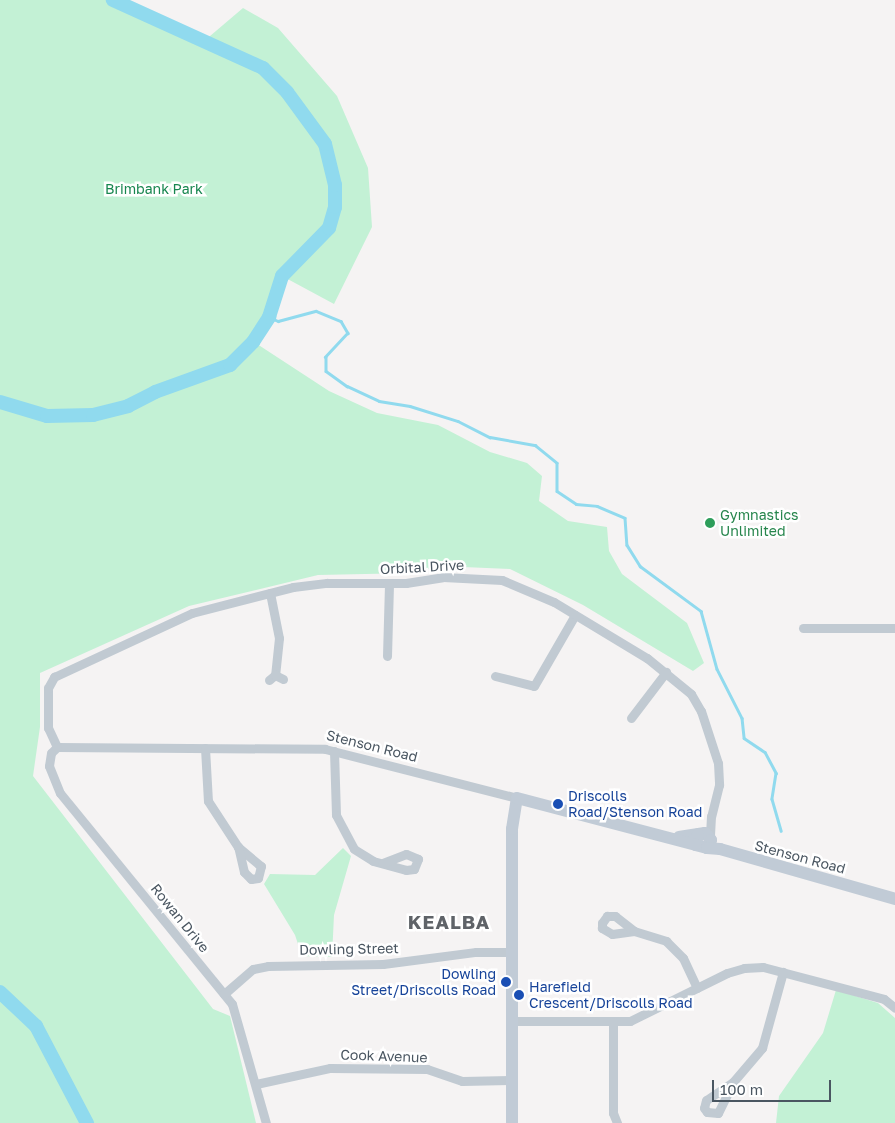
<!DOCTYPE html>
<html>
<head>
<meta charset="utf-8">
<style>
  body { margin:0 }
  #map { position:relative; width:895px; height:1123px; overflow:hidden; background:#f5f3f3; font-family:"Golos Text",sans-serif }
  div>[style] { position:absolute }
  .green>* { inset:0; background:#c3f1d5 }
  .stream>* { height:2.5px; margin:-1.25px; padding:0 1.25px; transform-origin:1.25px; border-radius:1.25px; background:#90daee }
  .river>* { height:14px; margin:-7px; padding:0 7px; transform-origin:7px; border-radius:7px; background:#90daee }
  .street>* { height:9px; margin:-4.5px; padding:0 4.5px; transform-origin:4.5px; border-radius:4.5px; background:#c1cad2 }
  .secondary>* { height:12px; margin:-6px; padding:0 6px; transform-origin:6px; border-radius:6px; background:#c1cbd6 }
  .dots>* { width:14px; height:14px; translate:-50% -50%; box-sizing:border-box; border:2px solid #fff; border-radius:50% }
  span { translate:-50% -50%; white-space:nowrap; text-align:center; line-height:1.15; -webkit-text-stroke:5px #fff; paint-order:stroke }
  .park-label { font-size:14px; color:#17864f }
  .leisure-label { font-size:14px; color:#27864d }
  .left { translate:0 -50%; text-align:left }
  .street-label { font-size:14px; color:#4a5661 }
  .transit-label { font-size:14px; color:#164399 }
  .right { translate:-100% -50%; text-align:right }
  .district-label { font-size:19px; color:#5f6368; font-weight:700; letter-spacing:1px }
  .scale { position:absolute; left:712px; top:1080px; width:119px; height:22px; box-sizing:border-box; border:2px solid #4a5661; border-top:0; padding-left:6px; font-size:15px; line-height:18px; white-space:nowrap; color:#4a5661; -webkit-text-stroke:4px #fff; paint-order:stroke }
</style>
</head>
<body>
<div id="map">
  <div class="green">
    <i style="clip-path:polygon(0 0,113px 0,203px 42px,243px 8px,278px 28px,337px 96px,368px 168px,372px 227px,334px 304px,282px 276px,269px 317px,254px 342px,329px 391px,377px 413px,438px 425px,490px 452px,527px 463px,542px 476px,539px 501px,568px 521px,607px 527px,609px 551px,622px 574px,687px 623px,704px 663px,693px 671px,583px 605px,510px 569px,440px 566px,413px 573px,318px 575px,189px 606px,40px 673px,40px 727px,33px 776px,213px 1009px,230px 1016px,256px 1123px,0 1123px)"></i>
    <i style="clip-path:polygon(343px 848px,351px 856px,334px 915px,332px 957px,302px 956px,295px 935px,264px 884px,270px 874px,315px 875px)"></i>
    <i style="clip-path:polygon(836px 990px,878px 1003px,895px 1018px,895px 1123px,776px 1123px,779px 1096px,823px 1033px)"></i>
  </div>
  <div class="stream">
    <i style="left:269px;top:317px;width:10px;rotate:24deg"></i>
    <i style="left:278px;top:321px;width:39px;rotate:-15deg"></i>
    <i style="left:316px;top:311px;width:27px;rotate:22deg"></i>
    <i style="left:341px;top:321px;width:14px;rotate:60deg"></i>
    <i style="left:348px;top:333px;width:33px;rotate:133deg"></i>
    <i style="left:326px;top:357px;width:14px;rotate:90deg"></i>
    <i style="left:326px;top:371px;width:26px;rotate:36deg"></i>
    <i style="left:347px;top:386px;width:35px;rotate:25deg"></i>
    <i style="left:379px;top:401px;width:31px;rotate:9deg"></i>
    <i style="left:410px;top:406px;width:50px;rotate:17.4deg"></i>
    <i style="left:458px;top:421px;width:36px;rotate:27deg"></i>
    <i style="left:490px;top:437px;width:46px;rotate:10.1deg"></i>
    <i style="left:535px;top:445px;width:28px;rotate:39deg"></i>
    <i style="left:557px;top:463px;width:28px;rotate:90deg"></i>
    <i style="left:557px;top:491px;width:23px;rotate:34deg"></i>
    <i style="left:576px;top:504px;width:21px;rotate:5deg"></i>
    <i style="left:597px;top:506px;width:30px;rotate:23deg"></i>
    <i style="left:625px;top:518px;width:27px;rotate:86deg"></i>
    <i style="left:627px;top:545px;width:25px;rotate:58deg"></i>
    <i style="left:640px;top:566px;width:76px;rotate:36.4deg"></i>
    <i style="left:701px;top:611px;width:60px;rotate:74.6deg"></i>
    <i style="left:717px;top:669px;width:55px;rotate:63deg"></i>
    <i style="left:742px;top:718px;width:20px;rotate:84deg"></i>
    <i style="left:744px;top:738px;width:25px;rotate:34deg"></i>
    <i style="left:765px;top:752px;width:24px;rotate:62deg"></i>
    <i style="left:776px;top:773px;width:26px;rotate:99deg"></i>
    <i style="left:772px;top:799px;width:33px;rotate:74deg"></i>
  </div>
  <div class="river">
    <i style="left:0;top:402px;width:49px;rotate:16.6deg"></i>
    <i style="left:47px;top:416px;width:46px;rotate:-1.2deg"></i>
    <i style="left:93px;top:415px;width:36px;rotate:-14deg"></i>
    <i style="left:128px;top:406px;width:30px;rotate:-27deg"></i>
    <i style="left:155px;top:392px;width:80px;rotate:-19.8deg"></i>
    <i style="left:230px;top:365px;width:33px;rotate:-45deg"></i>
    <i style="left:253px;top:342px;width:30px;rotate:-57deg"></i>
    <i style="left:269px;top:317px;width:43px;rotate:-72.4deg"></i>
    <i style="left:282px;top:276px;width:67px;rotate:-45.6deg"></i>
    <i style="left:329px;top:228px;width:22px;rotate:-74deg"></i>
    <i style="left:335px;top:207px;width:22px;rotate:-90deg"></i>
    <i style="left:335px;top:185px;width:42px;rotate:-103.7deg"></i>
    <i style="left:325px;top:144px;width:64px;rotate:-126.2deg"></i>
    <i style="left:287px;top:92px;width:34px;rotate:-135deg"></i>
    <i style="left:263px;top:68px;width:165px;rotate:-155.6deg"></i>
    <i style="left:0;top:992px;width:50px;rotate:43.4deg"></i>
    <i style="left:36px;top:1026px;width:110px;rotate:62.3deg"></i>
  </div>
  <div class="street">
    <i style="left:270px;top:593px;width:46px;rotate:78.7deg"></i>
    <i style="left:279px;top:638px;width:37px;rotate:96deg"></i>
    <i style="left:803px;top:628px;width:92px"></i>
    <i style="left:387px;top:656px;width:73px;rotate:-88.4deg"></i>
    <i style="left:495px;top:676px;width:40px;rotate:14.4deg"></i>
    <i style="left:534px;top:686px;width:82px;rotate:-60deg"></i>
    <i style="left:269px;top:680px;width:8px;rotate:-40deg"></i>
    <i style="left:275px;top:675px;width:9px;rotate:27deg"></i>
    <i style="left:631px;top:718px;width:58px;rotate:-52.7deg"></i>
    <i style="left:57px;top:747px;width:21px;rotate:-115deg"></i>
    <i style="left:48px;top:728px;width:40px;rotate:-90deg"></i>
    <i style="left:48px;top:688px;width:13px;rotate:-61deg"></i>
    <i style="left:54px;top:677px;width:152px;rotate:-24.9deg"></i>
    <i style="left:192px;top:613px;width:104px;rotate:-14.4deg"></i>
    <i style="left:293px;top:587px;width:34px;rotate:-7deg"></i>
    <i style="left:327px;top:583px;width:79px"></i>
    <i style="left:406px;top:583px;width:37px;rotate:-9deg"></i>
    <i style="left:443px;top:577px;width:59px;rotate:2.9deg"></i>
    <i style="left:502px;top:580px;width:56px;rotate:22.9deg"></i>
    <i style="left:554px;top:602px;width:109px;rotate:31.1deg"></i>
    <i style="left:647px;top:658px;width:57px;rotate:39.3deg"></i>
    <i style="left:691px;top:694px;width:20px;rotate:60deg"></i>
    <i style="left:701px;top:711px;width:55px;rotate:71.9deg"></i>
    <i style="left:718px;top:763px;width:22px;rotate:87deg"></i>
    <i style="left:719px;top:785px;width:32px;rotate:104deg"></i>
    <i style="left:711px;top:816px;width:22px;rotate:93deg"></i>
    <i style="left:57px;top:747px;width:268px;rotate:0.4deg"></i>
    <i style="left:325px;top:749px;width:198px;rotate:14.3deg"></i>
    <i style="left:57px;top:747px;width:8px;rotate:135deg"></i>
    <i style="left:51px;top:753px;width:13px;rotate:99deg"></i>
    <i style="left:49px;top:766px;width:29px;rotate:68deg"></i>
    <i style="left:60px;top:793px;width:272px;rotate:50.8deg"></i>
    <i style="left:232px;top:1004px;width:124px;rotate:74.1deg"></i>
    <i style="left:205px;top:748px;width:53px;rotate:86.8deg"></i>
    <i style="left:208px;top:801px;width:55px;rotate:56.9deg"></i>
    <i style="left:238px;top:847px;width:30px;rotate:40deg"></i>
    <i style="left:261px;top:866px;width:12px;rotate:104deg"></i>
    <i style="left:258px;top:878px;width:7px;rotate:172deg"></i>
    <i style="left:251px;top:879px;width:10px;rotate:-135deg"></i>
    <i style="left:244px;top:872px;width:26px;rotate:-103deg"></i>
    <i style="left:334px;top:751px;width:64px;rotate:88.2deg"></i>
    <i style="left:336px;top:815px;width:38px;rotate:62deg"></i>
    <i style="left:354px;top:849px;width:22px;rotate:32deg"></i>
    <i style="left:373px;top:861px;width:34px;rotate:15deg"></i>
    <i style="left:406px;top:870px;width:8px;rotate:-7deg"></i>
    <i style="left:414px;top:869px;width:11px;rotate:-68deg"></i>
    <i style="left:418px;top:859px;width:13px;rotate:-157deg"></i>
    <i style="left:406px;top:854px;width:25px;rotate:159deg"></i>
    <i style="left:634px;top:931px;width:22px;rotate:172deg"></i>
    <i style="left:612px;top:934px;width:12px;rotate:-149deg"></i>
    <i style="left:602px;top:928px;width:5px;rotate:-90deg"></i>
    <i style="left:602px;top:923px;width:9px;rotate:-54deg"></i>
    <i style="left:607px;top:916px;width:8px"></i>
    <i style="left:615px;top:916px;width:24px;rotate:38deg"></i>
    <i style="left:634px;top:931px;width:34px;rotate:17deg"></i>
    <i style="left:666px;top:941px;width:24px;rotate:45deg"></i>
    <i style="left:683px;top:958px;width:33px;rotate:65deg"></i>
    <i style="left:224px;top:994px;width:38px;rotate:-41deg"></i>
    <i style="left:253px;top:969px;width:15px;rotate:-11deg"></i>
    <i style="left:268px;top:966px;width:115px;rotate:-1deg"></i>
    <i style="left:383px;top:964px;width:94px;rotate:-7.4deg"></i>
    <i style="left:476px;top:952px;width:37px"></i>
    <i style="left:513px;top:1021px;width:117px"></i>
    <i style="left:630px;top:1021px;width:108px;rotate:-26.3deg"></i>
    <i style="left:727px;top:973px;width:18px;rotate:-16deg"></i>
    <i style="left:744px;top:968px;width:19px;rotate:-3deg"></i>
    <i style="left:763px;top:967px;width:125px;rotate:14.8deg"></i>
    <i style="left:884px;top:999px;width:14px;rotate:39deg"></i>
    <i style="left:613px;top:1022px;width:91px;rotate:90deg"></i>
    <i style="left:613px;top:1113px;width:11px;rotate:68deg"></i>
    <i style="left:733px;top:1082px;width:32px;rotate:146deg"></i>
    <i style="left:706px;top:1100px;width:8px;rotate:104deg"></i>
    <i style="left:704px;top:1108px;width:5px;rotate:53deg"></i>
    <i style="left:707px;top:1112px;width:11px;rotate:5deg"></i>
    <i style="left:718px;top:1113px;width:34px;rotate:-64deg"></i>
    <i style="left:733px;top:1082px;width:45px;rotate:-49.5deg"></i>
    <i style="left:762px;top:1048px;width:79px;rotate:-74.6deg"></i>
    <i style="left:256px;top:1084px;width:76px;rotate:-12.2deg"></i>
    <i style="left:330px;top:1068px;width:97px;rotate:0.6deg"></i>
    <i style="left:427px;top:1069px;width:37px;rotate:19deg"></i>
    <i style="left:462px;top:1081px;width:50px;rotate:-1.1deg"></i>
  </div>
  <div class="secondary">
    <i style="left:679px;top:837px;width:26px;rotate:-9deg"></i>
    <i style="left:705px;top:833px;width:9px;rotate:49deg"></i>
    <i style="left:711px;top:840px;width:9px;rotate:117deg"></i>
    <i style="left:707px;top:848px;width:11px;rotate:-165deg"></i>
    <i style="left:696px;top:845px;width:11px;rotate:-80deg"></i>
    <i style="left:707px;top:848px;width:13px;rotate:4deg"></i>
    <i style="left:720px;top:849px;width:182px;rotate:15.9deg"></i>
    <i style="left:512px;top:1123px;width:294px;rotate:-90deg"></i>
    <i style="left:512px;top:829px;width:31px;rotate:-81deg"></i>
    <i style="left:517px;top:798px;width:185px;rotate:14.7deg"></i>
  </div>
  <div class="dots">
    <i style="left:710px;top:523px;background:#2e9e5b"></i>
    <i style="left:558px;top:804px;background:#1a4fb4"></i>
    <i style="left:506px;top:982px;background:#1a4fb4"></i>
    <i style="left:519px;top:995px;background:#1a4fb4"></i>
  </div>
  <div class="park-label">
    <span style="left:154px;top:189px">Brimbank Park</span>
  </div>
  <div class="leisure-label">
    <span class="left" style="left:720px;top:523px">Gymnastics<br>Unlimited</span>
  </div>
  <div class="street-label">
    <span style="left:422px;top:567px;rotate:-3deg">Orbital Drive</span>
    <span style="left:372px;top:746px;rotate:14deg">Stenson Road</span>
    <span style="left:800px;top:857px;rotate:15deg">Stenson Road</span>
    <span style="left:180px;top:918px;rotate:51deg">Rowan Drive</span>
    <span style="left:349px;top:949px;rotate:-1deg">Dowling Street</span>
    <span style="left:384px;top:1056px;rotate:2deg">Cook Avenue</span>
  </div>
  <div class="transit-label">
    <span class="left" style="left:568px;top:804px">Driscolls<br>Road/Stenson Road</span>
    <span class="right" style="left:496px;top:982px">Dowling<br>Street/Driscolls Road</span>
    <span class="left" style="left:529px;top:995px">Harefield<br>Crescent/Driscolls Road</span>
  </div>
  <div class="district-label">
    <span style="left:449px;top:922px">KEALBA</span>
  </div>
  <div class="scale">100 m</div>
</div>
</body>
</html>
